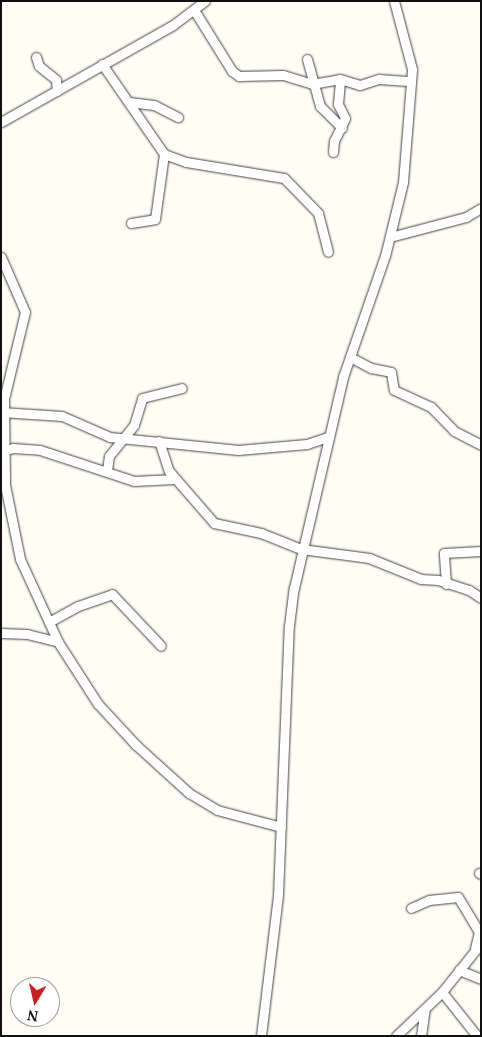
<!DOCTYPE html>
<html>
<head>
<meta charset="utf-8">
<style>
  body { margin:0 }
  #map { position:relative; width:482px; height:1037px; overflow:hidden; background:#fffdf4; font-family:"Noto Serif",serif }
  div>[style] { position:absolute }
  .roads { filter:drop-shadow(0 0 1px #434343) drop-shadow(0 0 1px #434343) }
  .minor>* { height:9px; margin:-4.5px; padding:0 4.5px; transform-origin:4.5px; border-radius:4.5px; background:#fff }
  span { translate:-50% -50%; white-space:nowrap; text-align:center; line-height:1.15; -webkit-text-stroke:5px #fff; paint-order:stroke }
  .frame { position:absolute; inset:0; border:2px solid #101010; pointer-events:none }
  .north { position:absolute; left:10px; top:977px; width:50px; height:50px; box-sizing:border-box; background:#fff; border:1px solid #9f9f9f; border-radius:50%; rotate:189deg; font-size:14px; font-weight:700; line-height:20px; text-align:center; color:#101010 }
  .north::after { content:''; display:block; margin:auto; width:18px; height:22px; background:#cc1d1d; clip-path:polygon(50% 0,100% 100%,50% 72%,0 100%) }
</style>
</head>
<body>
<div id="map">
  <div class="roads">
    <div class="minor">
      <i style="left:194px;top:10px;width:72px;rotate:58.1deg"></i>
      <i style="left:232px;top:71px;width:9px;rotate:36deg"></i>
      <i style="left:239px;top:76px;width:44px;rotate:-1.3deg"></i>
      <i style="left:283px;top:75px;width:30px;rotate:17deg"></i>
      <i style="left:312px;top:84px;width:28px;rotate:-10deg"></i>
      <i style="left:340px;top:79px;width:21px;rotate:17deg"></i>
      <i style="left:360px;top:85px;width:20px;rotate:-18deg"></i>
      <i style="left:379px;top:79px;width:32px;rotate:4deg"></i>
      <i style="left:36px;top:57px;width:9px;rotate:72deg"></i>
      <i style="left:39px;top:66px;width:22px;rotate:39deg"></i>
      <i style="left:56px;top:80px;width:11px;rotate:85deg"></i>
      <i style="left:307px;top:59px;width:49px;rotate:74.5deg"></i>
      <i style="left:320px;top:106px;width:31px;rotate:45deg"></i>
      <i style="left:102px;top:64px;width:109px;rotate:55.4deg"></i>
      <i style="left:164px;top:154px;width:23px;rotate:20deg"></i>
      <i style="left:186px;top:162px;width:99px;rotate:9.3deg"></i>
      <i style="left:284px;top:178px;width:49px;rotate:45.8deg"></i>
      <i style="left:318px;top:213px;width:40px;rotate:75.6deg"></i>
      <i style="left:129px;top:102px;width:25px;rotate:7deg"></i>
      <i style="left:154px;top:105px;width:27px;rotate:27deg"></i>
      <i style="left:1px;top:122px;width:197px;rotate:-29.4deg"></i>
      <i style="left:173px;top:25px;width:40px;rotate:-37deg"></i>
      <i style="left:333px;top:152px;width:11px;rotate:-85deg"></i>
      <i style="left:334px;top:141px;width:25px;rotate:-64deg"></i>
      <i style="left:345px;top:118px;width:16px;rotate:-117deg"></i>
      <i style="left:338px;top:104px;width:25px;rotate:-85deg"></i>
      <i style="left:131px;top:223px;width:24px;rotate:-9deg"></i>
      <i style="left:155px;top:219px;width:66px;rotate:-82.1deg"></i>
      <i style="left:390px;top:237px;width:79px;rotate:-14.7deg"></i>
      <i style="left:466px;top:217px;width:17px;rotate:-31deg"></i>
      <i style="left:1px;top:257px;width:60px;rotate:66.4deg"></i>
      <i style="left:25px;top:312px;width:89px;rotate:103.6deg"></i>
      <i style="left:4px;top:399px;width:86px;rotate:89.3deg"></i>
      <i style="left:5px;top:485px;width:76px;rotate:78.5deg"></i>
      <i style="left:20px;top:559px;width:91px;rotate:65.4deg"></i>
      <i style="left:58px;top:642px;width:74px;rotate:57.2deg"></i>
      <i style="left:98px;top:704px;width:56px;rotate:47.2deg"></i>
      <i style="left:136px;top:745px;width:72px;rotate:42.2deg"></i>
      <i style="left:189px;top:793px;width:33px;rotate:31deg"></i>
      <i style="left:217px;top:810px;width:66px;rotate:14.9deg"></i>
      <i style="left:350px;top:357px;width:24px;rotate:28deg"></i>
      <i style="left:371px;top:368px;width:20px;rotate:11deg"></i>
      <i style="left:391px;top:372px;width:18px;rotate:81deg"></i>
      <i style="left:394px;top:390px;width:41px;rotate:24.7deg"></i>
      <i style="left:431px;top:407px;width:33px;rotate:46deg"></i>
      <i style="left:454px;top:431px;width:30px;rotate:27deg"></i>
      <i style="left:1px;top:412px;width:61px;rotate:3.8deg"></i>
      <i style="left:62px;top:416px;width:52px;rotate:23.6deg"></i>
      <i style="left:110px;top:437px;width:129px;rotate:5.8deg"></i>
      <i style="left:238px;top:450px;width:69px;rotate:-5deg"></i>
      <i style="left:307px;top:444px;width:21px;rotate:-19deg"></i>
      <i style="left:159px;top:441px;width:32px;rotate:72deg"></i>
      <i style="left:169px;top:471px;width:69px;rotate:49.1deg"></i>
      <i style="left:214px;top:523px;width:48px;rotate:12deg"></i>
      <i style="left:261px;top:533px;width:43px;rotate:21.8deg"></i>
      <i style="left:301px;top:549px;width:69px;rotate:7.5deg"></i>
      <i style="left:369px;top:558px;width:56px;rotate:22deg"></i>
      <i style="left:421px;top:579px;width:17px;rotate:3deg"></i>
      <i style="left:438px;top:580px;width:33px;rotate:18deg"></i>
      <i style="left:469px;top:590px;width:14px;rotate:34deg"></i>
      <i style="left:2px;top:451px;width:11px;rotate:-15deg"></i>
      <i style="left:13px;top:448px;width:27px;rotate:4deg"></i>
      <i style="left:40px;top:450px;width:99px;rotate:18.3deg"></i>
      <i style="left:134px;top:481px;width:40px;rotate:-2.9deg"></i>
      <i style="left:107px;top:470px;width:14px;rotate:-82deg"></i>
      <i style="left:109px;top:456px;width:40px;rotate:-51deg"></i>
      <i style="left:134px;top:425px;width:28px;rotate:-73deg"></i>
      <i style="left:142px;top:398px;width:41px;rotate:-14deg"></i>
      <i style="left:446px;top:584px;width:31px;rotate:-94deg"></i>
      <i style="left:444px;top:553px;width:37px;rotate:-3deg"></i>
      <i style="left:49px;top:622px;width:33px;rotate:-29deg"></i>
      <i style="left:78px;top:606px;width:36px;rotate:-19deg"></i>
      <i style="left:112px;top:594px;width:71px;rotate:46.7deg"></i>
      <i style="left:1px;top:633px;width:26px;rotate:2deg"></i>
      <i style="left:27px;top:634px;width:32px;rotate:14deg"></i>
      <i style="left:479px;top:873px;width:2px;rotate:27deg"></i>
      <i style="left:411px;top:908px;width:20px;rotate:-24deg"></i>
      <i style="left:429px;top:900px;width:29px;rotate:-6deg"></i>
      <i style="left:458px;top:897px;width:41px;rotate:59deg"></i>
      <i style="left:479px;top:932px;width:16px;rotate:104deg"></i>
      <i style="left:459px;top:970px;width:24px;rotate:22deg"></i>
      <i style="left:442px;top:992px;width:56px;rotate:51.5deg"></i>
      <i style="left:261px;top:1036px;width:142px;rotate:-83.1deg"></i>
      <i style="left:278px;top:895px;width:269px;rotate:-87.7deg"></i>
      <i style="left:289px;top:626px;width:38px;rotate:-83deg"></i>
      <i style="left:294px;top:588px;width:217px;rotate:-76.9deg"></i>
      <i style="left:343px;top:377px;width:128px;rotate:-70.9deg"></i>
      <i style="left:385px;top:256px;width:76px;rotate:-76.3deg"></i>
      <i style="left:403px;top:182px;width:113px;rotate:-85.4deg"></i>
      <i style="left:412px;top:69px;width:70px;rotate:-104.8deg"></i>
      <i style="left:396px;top:1036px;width:64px;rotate:-43.7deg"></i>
      <i style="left:442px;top:992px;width:63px;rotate:-51.5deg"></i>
      <i style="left:421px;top:1036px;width:27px;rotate:-82deg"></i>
    </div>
  </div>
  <div class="frame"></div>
  <div class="north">N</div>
</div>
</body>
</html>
